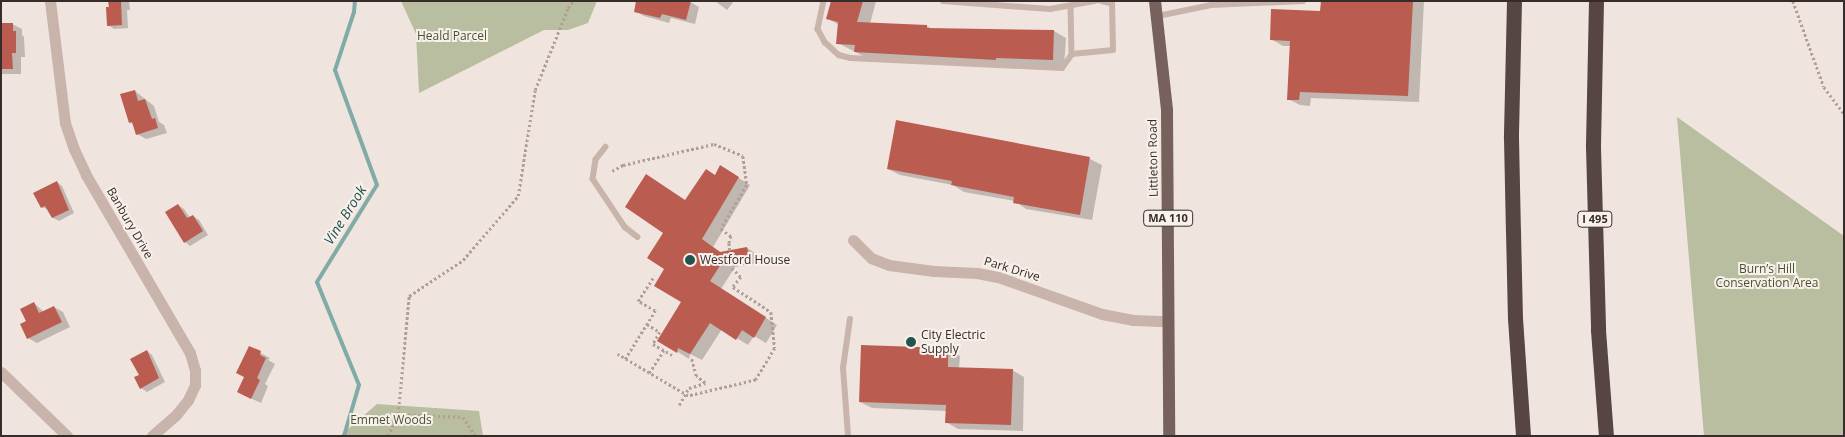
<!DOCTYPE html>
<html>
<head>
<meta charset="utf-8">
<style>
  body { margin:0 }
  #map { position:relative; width:1845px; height:437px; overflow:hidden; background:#f0e5de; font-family:"Open Sans",sans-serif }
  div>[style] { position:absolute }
  .green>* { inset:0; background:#b8be9f }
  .shadow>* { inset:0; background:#0003 }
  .stream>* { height:4px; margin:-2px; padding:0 2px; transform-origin:2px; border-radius:2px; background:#80aba7 }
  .building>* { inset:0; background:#bb5c51 }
  .path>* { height:2.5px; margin-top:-1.25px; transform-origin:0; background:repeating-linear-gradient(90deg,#b39e95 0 2.5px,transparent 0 5px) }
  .lane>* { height:5.5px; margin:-2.75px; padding:0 2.75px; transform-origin:2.75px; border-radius:2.75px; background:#c8b4ab }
  .street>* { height:11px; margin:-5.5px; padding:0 5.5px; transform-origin:5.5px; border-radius:5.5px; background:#c8b4ab }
  .primary>* { height:12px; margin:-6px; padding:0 6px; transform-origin:6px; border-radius:6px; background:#77615c }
  .highway>* { height:15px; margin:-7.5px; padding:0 7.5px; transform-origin:7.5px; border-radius:7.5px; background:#564542 }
  .dots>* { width:14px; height:14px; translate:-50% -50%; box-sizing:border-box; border:2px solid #f8f0ea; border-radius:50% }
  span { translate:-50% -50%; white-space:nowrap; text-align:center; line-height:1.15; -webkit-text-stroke:4px #f8f0ea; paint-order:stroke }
  .shield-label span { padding:1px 4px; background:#f8f0ea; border:1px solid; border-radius:4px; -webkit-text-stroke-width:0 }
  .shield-label { font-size:11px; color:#362c2a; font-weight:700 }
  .park-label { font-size:12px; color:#4a5230 }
  .street-label { font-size:12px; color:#362c2a }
  .poi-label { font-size:12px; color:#362c2a }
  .left { translate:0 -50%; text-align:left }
  .water-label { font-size:14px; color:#235450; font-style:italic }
  .frame { position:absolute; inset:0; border:2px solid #362c2a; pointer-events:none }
</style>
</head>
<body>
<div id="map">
  <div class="green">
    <i style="clip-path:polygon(401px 1px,597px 1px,588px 23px,568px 30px,544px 30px,419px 93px,416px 34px)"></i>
    <i style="clip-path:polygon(1677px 117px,1844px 236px,1844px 436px,1704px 436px)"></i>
    <i style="clip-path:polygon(377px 404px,479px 411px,483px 436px,340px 436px)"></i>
  </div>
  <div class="shadow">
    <i style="clip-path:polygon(109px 1px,129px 1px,130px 10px,127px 10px,128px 28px,114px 29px,108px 25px)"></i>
    <i style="clip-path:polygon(715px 1px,734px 1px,727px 10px)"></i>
    <i style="clip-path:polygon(832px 1px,876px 1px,870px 24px,927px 26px,932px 29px,1054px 31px,1066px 38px,1064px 66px,867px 58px,838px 43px,839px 25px,827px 18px)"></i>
    <i style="clip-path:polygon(1368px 1px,1424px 1px,1419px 102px,1311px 98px,1310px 106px,1300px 105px,1288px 99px,1291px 46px,1283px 46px,1271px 39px,1321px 12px)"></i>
    <i style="clip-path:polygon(690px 2px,699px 7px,695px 24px,671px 18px,669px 23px,644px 16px,635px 11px)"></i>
    <i style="clip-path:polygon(1px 24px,12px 24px,22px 29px,22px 35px,24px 37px,25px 57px,21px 57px,21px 74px,1px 74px)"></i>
    <i style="clip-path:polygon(135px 91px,154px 106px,159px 122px,164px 125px,167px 133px,146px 139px,137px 134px,134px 125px,130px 122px)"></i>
    <i style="clip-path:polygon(897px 121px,1090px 159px,1102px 165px,1092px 220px,1026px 209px,1015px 201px,964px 192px,953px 185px,900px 175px,888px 169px)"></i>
    <i style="clip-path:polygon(732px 174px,750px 185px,713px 247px,722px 253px,747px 248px,758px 255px,760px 263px,735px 267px,721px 289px,777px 325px,766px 343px,754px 336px,748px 345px,722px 329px,702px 360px,690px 354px,689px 359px,659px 340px,683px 302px,665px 269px,686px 201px,716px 176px)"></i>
    <i style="clip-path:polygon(57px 182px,62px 186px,74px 213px,59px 221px,53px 218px,49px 210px,42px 207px)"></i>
    <i style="clip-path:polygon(178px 205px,184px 209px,190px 218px,193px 216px,199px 220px,208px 235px,190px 246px,185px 242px)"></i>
    <i style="clip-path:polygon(34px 303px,44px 312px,54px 307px,63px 312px,70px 327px,37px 343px,28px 338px,28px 321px)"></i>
    <i style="clip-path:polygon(249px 347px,270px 358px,268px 360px,275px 364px,265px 384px,268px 386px,261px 403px,248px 397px,245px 377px)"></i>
    <i style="clip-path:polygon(948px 349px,960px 356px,959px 368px,1012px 370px,1024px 377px,1023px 431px,958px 429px,946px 422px,947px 411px,872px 408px,860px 402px)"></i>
    <i style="clip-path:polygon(147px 351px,152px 355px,165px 382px,147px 392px,141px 388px,141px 375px)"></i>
  </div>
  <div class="stream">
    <i style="left:344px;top:436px;width:53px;rotate:-73.6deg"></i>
    <i style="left:359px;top:385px;width:111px;rotate:-112.2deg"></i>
    <i style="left:317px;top:282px;width:114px;rotate:-58.3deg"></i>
    <i style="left:377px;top:185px;width:122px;rotate:-110.1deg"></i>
    <i style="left:335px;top:70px;width:61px;rotate:-71.9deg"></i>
    <i style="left:354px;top:12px;width:11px;rotate:-85deg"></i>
  </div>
  <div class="building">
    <i style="clip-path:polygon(108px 1px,121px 1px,122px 25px,107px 26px,106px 7px,109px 7px)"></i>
    <i style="clip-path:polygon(636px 1px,691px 1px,686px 20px,662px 14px,660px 18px,634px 12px)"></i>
    <i style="clip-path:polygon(831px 1px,863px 1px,857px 22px,927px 25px,927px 28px,1054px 30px,1053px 60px,996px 58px,996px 60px,854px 52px,855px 45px,836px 44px,838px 22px,826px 19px)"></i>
    <i style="clip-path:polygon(1321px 1px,1413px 1px,1408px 96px,1300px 92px,1299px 100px,1287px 100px,1290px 41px,1270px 40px,1271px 9px,1320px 11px)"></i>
    <i style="clip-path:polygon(1px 23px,13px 23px,13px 31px,16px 31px,16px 53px,12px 53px,13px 69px,1px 69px)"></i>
    <i style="clip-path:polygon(135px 90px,138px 101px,145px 99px,152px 119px,155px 118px,158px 128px,136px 135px,132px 122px,129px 123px,120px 94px)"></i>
    <i style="clip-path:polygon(896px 120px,1090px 157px,1080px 215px,1013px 203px,1014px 197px,951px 185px,952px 181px,887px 169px)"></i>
    <i style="clip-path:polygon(720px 165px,739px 177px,702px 239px,720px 252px,747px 247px,749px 256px,723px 261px,710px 281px,766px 317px,754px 338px,742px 330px,736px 340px,710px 323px,690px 354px,678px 348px,677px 353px,657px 341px,681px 302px,654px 286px,664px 269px,647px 258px,663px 233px,625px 207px,646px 174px,685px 200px,706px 169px,715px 175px)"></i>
    <i style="clip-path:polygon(57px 181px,69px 210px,52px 218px,45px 206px,41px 208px,33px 193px)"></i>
    <i style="clip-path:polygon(178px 204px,187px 218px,193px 215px,203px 231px,184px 243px,165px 212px)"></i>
    <i style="clip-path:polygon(34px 302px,39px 313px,54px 306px,62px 322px,27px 339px,20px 324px,26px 321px,20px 309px)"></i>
    <i style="clip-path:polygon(861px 345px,948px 348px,948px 367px,1013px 369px,1011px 425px,945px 423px,946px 405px,859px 402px)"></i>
    <i style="clip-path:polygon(249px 346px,261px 351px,260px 355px,266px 358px,257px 378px,260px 380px,251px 399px,237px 392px,244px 377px,236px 373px)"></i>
    <i style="clip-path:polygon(147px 350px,159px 378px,140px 389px,134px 377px,139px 375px,130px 359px)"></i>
  </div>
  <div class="path">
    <i style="left:1793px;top:1px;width:91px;rotate:70.2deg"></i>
    <i style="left:1824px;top:87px;width:34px;rotate:53deg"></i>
    <i style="left:612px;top:171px;width:13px;rotate:-29deg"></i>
    <i style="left:623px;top:165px;width:93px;rotate:-13deg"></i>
    <i style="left:714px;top:144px;width:31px;rotate:22deg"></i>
    <i style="left:743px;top:156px;width:29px;rotate:82deg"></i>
    <i style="left:747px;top:185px;width:51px;rotate:120.6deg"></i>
    <i style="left:721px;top:229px;width:12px;rotate:35deg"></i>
    <i style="left:731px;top:236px;width:7px;rotate:106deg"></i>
    <i style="left:729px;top:243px;width:25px;rotate:83deg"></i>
    <i style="left:732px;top:268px;width:13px;rotate:45deg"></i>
    <i style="left:741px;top:277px;width:13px;rotate:129deg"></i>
    <i style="left:733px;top:287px;width:45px;rotate:33.3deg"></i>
    <i style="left:771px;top:312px;width:36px;rotate:84deg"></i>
    <i style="left:775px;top:348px;width:37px;rotate:121deg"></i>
    <i style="left:756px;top:380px;width:70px;rotate:166.8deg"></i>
    <i style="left:688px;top:396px;width:82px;rotate:-149.4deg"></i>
    <i style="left:647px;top:324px;width:15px;rotate:32deg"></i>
    <i style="left:660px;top:332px;width:14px;rotate:120deg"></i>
    <i style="left:653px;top:344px;width:22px;rotate:30deg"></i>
    <i style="left:625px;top:359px;width:57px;rotate:-58deg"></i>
    <i style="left:655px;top:311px;width:20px;rotate:-150deg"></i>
    <i style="left:638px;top:301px;width:30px;rotate:-57deg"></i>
    <i style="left:649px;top:373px;width:27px;rotate:-57deg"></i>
    <i style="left:679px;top:405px;width:20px;rotate:-60deg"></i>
    <i style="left:689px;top:388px;width:17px;rotate:-17deg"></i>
    <i style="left:705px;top:383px;width:11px;rotate:-142deg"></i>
    <i style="left:696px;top:376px;width:20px;rotate:-105deg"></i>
    <i style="left:398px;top:414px;width:65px;rotate:2.6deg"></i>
    <i style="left:463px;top:417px;width:23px;rotate:56deg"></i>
    <i style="left:388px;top:436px;width:24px;rotate:-66deg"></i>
    <i style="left:398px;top:414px;width:119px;rotate:-84.7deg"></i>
    <i style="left:409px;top:296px;width:65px;rotate:-33.7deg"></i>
    <i style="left:463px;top:260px;width:84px;rotate:-49.3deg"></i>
    <i style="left:518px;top:196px;width:107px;rotate:-80.9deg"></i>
    <i style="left:535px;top:90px;width:88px;rotate:-68.1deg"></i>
    <i style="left:568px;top:8px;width:9px;rotate:-54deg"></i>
  </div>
  <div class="lane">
    <i style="left:824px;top:1px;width:29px;rotate:102deg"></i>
    <i style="left:818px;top:29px;width:15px;rotate:62deg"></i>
    <i style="left:825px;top:42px;width:19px;rotate:43deg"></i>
    <i style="left:839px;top:55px;width:11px;rotate:15deg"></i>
    <i style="left:850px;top:58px;width:212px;rotate:2.7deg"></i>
    <i style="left:1062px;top:68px;width:17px;rotate:-54deg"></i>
    <i style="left:943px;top:1px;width:107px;rotate:4.3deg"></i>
    <i style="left:1050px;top:9px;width:46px;rotate:-10.1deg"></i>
    <i style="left:1071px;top:7px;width:47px;rotate:88.8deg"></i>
    <i style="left:1072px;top:54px;width:41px;rotate:-5.6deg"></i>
    <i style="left:1113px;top:50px;width:46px;rotate:-91.2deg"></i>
    <i style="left:1112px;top:4px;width:12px;rotate:-166deg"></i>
    <i style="left:1158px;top:16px;width:54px;rotate:-11.7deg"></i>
    <i style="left:1211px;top:5px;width:92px;rotate:-2.5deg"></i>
    <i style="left:606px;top:147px;width:16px;rotate:128deg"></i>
    <i style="left:596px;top:160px;width:19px;rotate:99deg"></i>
    <i style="left:593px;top:179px;width:58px;rotate:56.3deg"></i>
    <i style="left:625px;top:227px;width:16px;rotate:38deg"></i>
    <i style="left:848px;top:436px;width:68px;rotate:-94.2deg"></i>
    <i style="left:843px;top:368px;width:49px;rotate:-81.9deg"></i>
  </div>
  <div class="street">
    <i style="left:50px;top:1px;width:123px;rotate:83deg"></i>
    <i style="left:65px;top:123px;width:28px;rotate:71deg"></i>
    <i style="left:74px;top:149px;width:29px;rotate:65deg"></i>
    <i style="left:86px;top:175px;width:206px;rotate:59.7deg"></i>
    <i style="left:190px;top:353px;width:18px;rotate:74deg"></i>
    <i style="left:195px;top:370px;width:15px;rotate:90deg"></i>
    <i style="left:195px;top:385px;width:17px;rotate:115deg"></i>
    <i style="left:188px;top:400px;width:19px;rotate:129deg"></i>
    <i style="left:176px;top:415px;width:32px;rotate:139deg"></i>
    <i style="left:853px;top:240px;width:25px;rotate:45deg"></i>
    <i style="left:871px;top:258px;width:19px;rotate:21deg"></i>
    <i style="left:889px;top:265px;width:45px;rotate:7.6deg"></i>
    <i style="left:934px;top:271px;width:43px;rotate:2.7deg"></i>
    <i style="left:977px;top:273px;width:21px;rotate:11deg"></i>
    <i style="left:998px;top:277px;width:110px;rotate:19.6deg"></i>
    <i style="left:1102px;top:314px;width:31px;rotate:11deg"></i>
    <i style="left:1132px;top:320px;width:36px;rotate:2deg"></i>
    <i style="left:1px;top:372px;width:92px;rotate:44.1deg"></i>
  </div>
  <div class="primary">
    <i style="left:1155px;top:1px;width:110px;rotate:83.7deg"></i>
    <i style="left:1167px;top:110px;width:326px;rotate:89.6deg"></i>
  </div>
  <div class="highway">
    <i style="left:1514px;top:1px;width:137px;rotate:91.3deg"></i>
    <i style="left:1511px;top:138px;width:93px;rotate:88.8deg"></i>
    <i style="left:1513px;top:231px;width:87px;rotate:88.7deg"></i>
    <i style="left:1515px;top:318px;width:118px;rotate:86.1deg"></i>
    <i style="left:1596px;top:1px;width:146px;rotate:91.2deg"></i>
    <i style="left:1593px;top:147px;width:183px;rotate:88.4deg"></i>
    <i style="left:1598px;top:330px;width:106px;rotate:85.7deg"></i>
  </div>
  <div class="dots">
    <i style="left:690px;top:260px;background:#235450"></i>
    <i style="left:911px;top:342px;background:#235450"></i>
  </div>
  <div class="shield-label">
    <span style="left:1168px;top:218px">MA 110</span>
    <span style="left:1595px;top:219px">I 495</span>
  </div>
  <div class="park-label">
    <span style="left:452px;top:36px">Heald Parcel</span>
    <span style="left:1767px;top:276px">Burn’s Hill<br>Conservation Area</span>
    <span style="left:391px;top:420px">Emmet Woods</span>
  </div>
  <div class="street-label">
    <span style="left:1153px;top:158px;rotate:-91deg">Littleton Road</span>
    <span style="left:130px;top:223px;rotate:60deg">Banbury Drive</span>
    <span style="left:1012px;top:269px;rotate:17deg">Park Drive</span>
  </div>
  <div class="poi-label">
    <span class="left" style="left:700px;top:260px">Westford House</span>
    <span class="left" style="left:921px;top:342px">City Electric<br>Supply</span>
  </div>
  <div class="water-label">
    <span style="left:345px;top:215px;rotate:-58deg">Vine Brook</span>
  </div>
  <div class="frame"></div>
</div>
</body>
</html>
